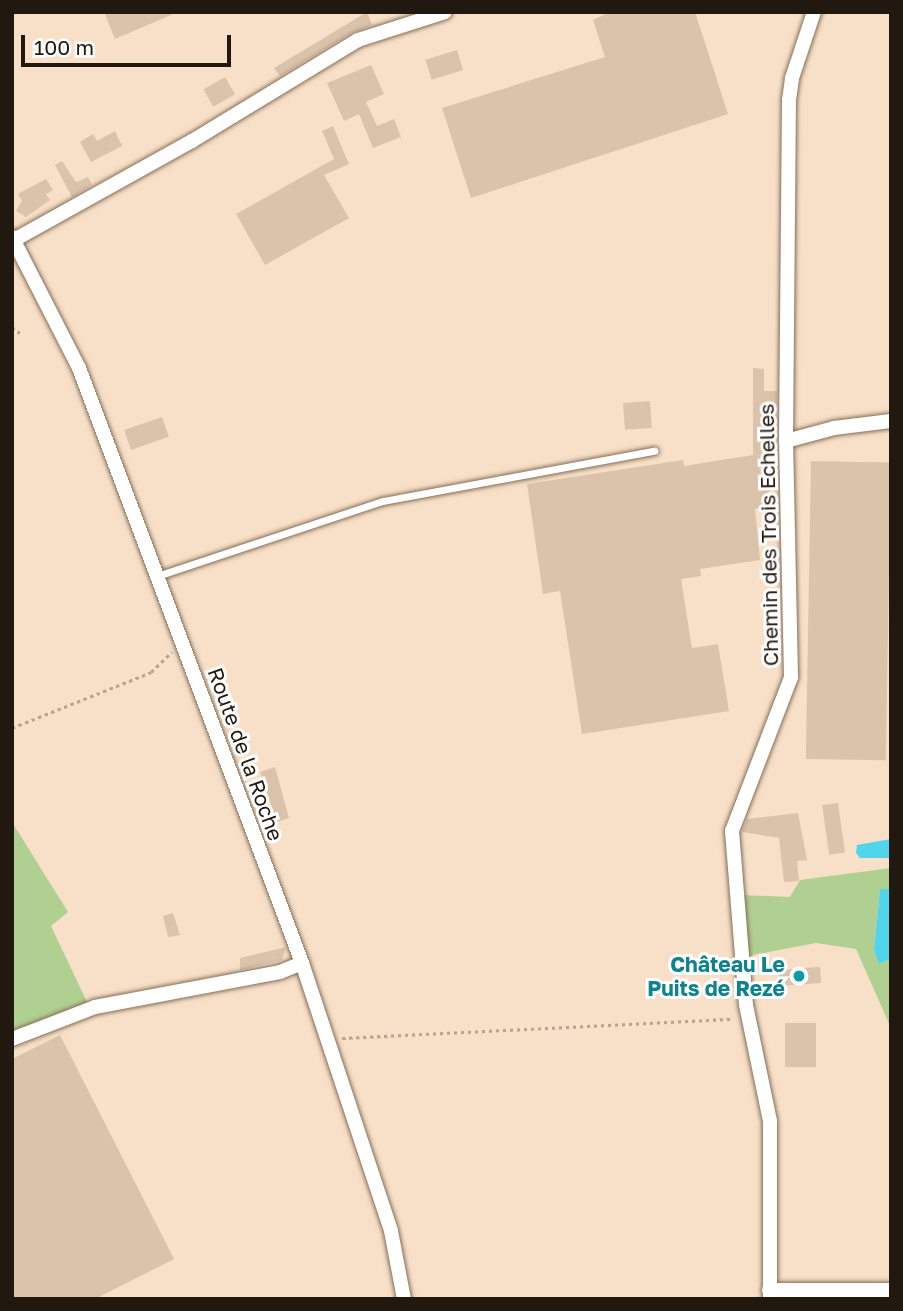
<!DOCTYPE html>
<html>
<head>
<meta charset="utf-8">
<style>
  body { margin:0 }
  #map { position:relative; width:903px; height:1311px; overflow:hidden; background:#f8dfc7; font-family:"Golos Text",sans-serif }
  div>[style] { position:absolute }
  .green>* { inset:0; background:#b0d092 }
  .water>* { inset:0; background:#51d5ed }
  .building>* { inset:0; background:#dbc3ab; transform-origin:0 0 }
  .path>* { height:2.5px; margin-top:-1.25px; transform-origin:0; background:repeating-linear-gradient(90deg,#b7a390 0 3.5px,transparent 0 7px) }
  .roads { filter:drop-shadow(0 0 2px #846f59) drop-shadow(0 0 2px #846f59) }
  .service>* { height:7px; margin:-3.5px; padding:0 3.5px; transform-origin:3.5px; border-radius:3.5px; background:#fff }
  .minor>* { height:14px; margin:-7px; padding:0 7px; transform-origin:7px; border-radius:7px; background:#fff }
  .dots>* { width:19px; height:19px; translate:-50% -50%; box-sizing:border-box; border:4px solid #fff; border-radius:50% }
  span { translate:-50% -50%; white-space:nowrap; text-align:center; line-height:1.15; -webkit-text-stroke:6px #fff; paint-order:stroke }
  .street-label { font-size:21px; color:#211810 }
  .culture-label { font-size:21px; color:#0d838f; font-weight:700 }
  .right { translate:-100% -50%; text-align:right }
  .frame { position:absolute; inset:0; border:14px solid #211810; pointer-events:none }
  .scale { position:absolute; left:21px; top:35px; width:210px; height:32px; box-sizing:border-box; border:4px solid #211810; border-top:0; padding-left:9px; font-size:21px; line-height:24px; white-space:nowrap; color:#211810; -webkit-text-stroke:5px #fff; paint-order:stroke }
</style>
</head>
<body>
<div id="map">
  <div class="green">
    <i style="clip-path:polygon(12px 822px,68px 912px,51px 926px,87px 1002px,12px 1033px)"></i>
    <i style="clip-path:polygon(891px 868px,891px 889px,880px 890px,874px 950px,879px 964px,891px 959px,891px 1028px,856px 949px,816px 943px,747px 956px,741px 895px,790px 897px,800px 880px)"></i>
  </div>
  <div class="water">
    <i style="clip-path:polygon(891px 839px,891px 858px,860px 858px,856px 853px,857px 845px)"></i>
    <i style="clip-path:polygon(880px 889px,891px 889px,891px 959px,879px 964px,874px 950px)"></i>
  </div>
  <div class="building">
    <i style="clip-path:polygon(104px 12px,178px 12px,115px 39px)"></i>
    <i style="clip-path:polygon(367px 12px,372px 25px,353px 32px,280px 76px,274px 68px)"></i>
    <i style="clip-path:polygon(610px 12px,695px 12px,728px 114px,471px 198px,442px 108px,605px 57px,593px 20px)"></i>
    <i style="left:457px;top:50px;width:21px;height:33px;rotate:73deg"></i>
    <i style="clip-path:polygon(371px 65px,384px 94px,366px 102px,377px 126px,394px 119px,401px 137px,373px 148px,359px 114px,344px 121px,327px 83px)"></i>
    <i style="left:225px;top:77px;width:20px;height:25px;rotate:60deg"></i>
    <i style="clip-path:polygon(333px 126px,349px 164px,324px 175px,349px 218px,265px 265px,236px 214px,334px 159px,322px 131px)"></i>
    <i style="clip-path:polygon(115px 131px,122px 146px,91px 162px,80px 142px,93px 134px,97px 141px)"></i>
    <i style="clip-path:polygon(62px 161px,76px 182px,88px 177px,92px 185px,72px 197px,55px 165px)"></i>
    <i style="clip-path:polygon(46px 179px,53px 190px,46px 194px,50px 200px,26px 217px,16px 211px,22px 201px,18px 194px)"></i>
    <i style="clip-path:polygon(753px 368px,764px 369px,764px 391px,777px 391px,776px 438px,768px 437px,770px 507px,755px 509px,760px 560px,700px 569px,701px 576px,681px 579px,692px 648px,718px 644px,729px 711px,582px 734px,560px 591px,543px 594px,527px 484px,683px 460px,684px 466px,753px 455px)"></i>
    <i style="left:650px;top:401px;width:27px;height:27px;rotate:86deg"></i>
    <i style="left:162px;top:417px;width:21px;height:40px;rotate:71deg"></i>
    <i style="left:811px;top:461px;width:80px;height:298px;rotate:1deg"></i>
    <i style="clip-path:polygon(275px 767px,289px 818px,277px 822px,260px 772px)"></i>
    <i style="left:838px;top:803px;width:50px;height:16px;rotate:82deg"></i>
    <i style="clip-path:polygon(798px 813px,807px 860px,797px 861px,799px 881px,784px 882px,779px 838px,742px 832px,747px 819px)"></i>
    <i style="clip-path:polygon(173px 913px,180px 935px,168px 937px,163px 916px)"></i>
    <i style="clip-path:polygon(286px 947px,282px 960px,240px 970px,240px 958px)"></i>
    <i style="left:820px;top:967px;width:16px;height:42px;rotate:86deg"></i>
    <i style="left:816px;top:1023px;width:44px;height:31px;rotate:90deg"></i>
    <i style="clip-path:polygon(60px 1035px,174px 1259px,95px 1299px,12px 1299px,12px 1059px)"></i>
  </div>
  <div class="path">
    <i style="left:12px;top:327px;width:10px;rotate:37deg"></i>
    <i style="left:12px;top:728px;width:150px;rotate:-21.9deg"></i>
    <i style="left:151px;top:672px;width:29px;rotate:-44deg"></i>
    <i style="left:342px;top:1038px;width:392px;rotate:-2.8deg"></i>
  </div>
  <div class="roads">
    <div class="service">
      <i style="left:157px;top:576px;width:238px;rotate:-18.4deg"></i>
      <i style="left:383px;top:501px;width:276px;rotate:-10.5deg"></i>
    </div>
    <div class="minor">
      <i style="left:12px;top:237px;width:147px;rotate:62.9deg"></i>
      <i style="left:79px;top:368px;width:635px;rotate:69.45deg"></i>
      <i style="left:302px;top:963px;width:282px;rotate:71.6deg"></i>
      <i style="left:391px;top:1231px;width:69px;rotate:79.2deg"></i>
      <i style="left:14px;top:240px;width:204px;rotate:-29.1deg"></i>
      <i style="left:192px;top:141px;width:194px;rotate:-31.3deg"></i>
      <i style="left:358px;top:40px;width:91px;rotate:-17.8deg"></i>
      <i style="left:786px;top:441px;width:50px;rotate:-15.2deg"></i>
      <i style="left:834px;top:428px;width:57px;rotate:-7deg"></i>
      <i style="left:12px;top:1039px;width:89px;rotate:-21.1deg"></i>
      <i style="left:95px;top:1007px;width:188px;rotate:-10.7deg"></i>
      <i style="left:280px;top:972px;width:24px;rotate:-22deg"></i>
      <i style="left:769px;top:1290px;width:122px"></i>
      <i style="left:770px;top:1299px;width:178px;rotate:-90deg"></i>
      <i style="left:770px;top:1121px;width:118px;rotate:-101.7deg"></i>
      <i style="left:746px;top:1005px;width:175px;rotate:-94.6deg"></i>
      <i style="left:732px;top:831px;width:165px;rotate:-69deg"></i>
      <i style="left:791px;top:677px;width:236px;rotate:-91.2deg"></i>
      <i style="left:786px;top:441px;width:341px;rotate:-89.5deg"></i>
      <i style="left:789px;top:100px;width:22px;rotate:-82deg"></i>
      <i style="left:792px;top:78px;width:70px;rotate:-71.6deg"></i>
    </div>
  </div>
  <div class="dots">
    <i style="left:799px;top:976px;background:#0f9aa8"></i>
  </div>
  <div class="street-label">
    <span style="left:768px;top:535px;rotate:-91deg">Chemin des Trois Echelles</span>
    <span style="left:246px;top:754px;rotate:70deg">Route de la Roche</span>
  </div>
  <div class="culture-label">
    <span class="right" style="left:785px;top:976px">Château Le<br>Puits de Rezé</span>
  </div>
  <div class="frame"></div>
  <div class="scale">100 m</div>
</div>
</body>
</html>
